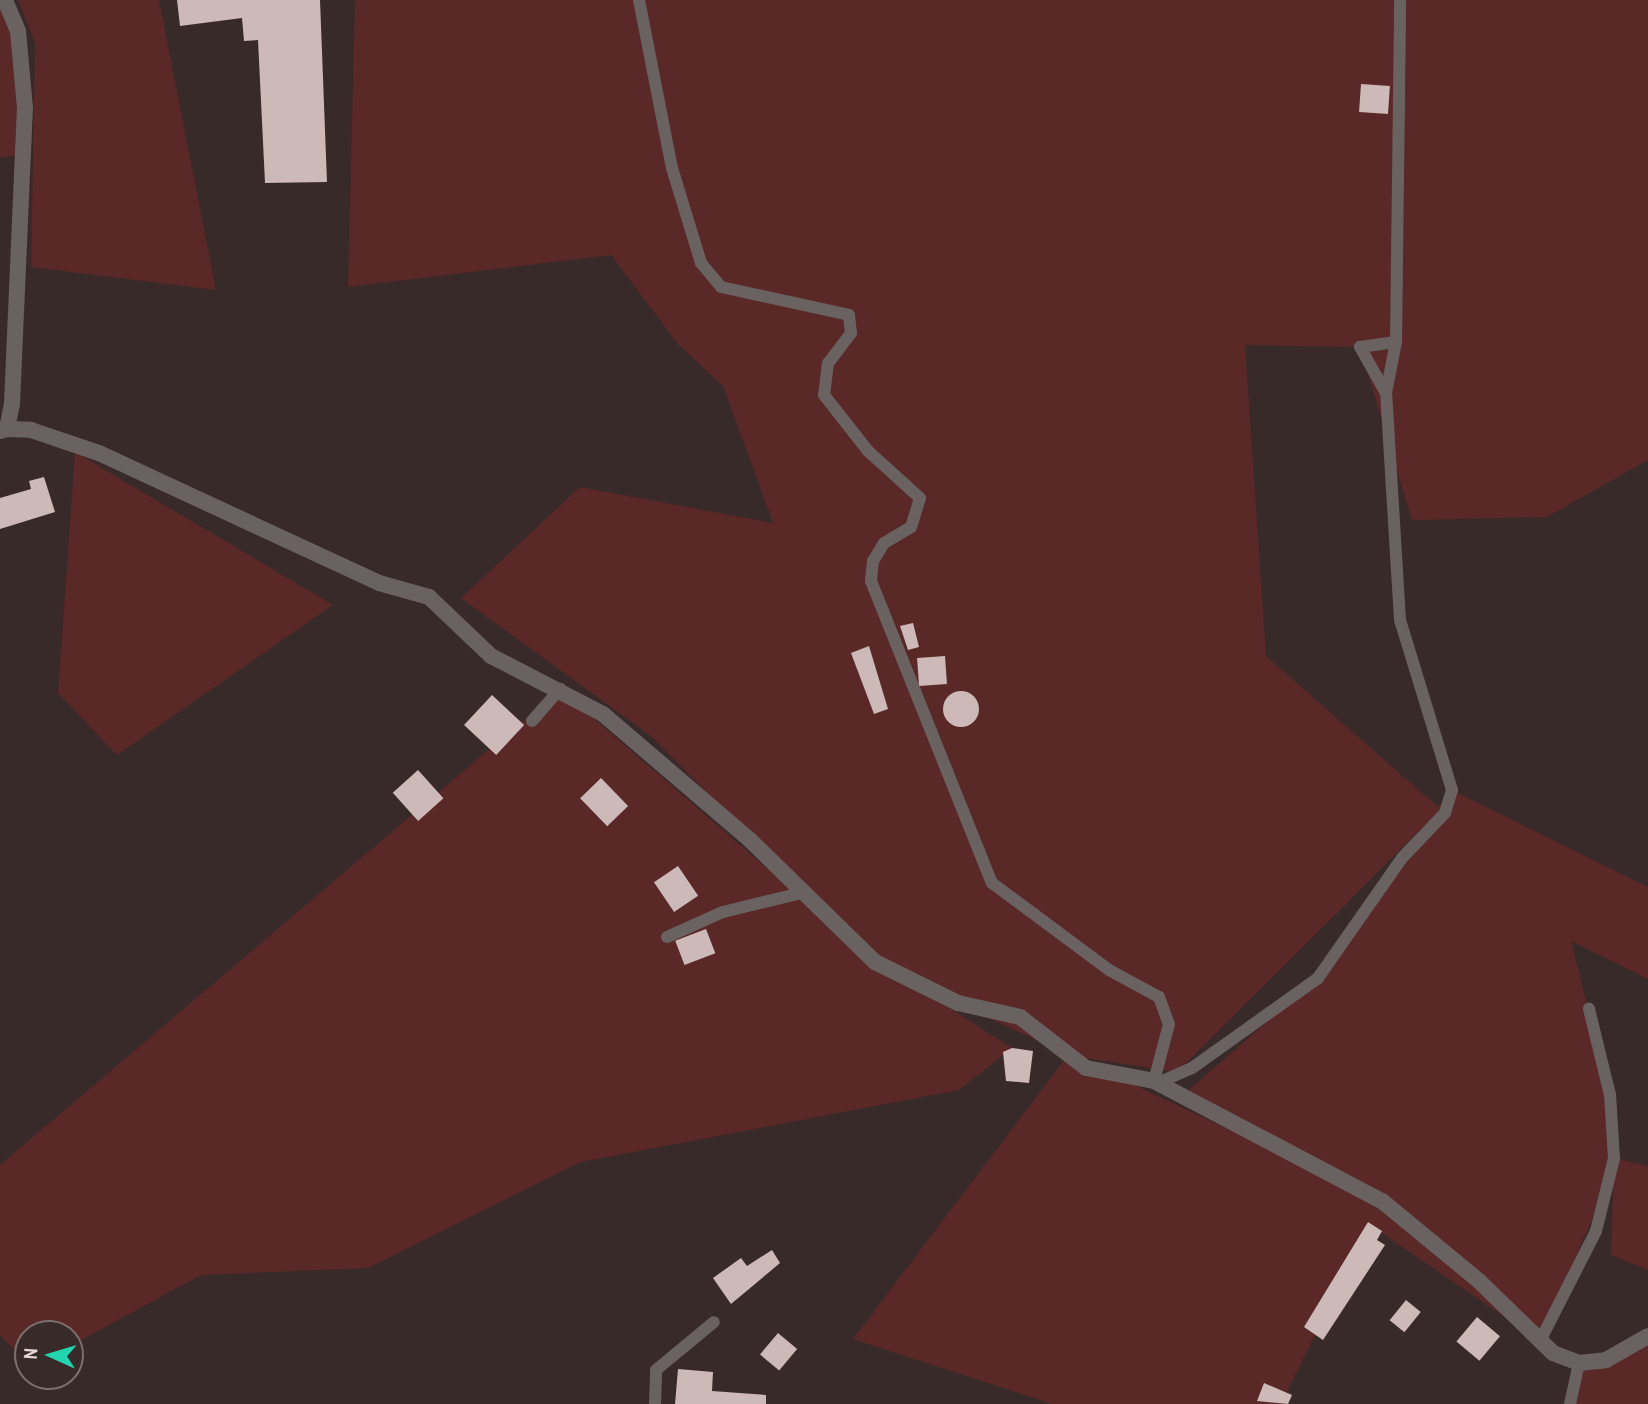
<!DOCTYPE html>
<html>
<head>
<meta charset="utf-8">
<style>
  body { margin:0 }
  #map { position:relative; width:1648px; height:1404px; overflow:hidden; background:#382a29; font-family:"Archivo Narrow",sans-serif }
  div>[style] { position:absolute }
  .green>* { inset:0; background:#592827 }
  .building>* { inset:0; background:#ccb9b8; transform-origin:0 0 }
  .round { border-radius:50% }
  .minor>* { height:12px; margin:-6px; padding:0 6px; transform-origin:6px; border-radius:6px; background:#696261 }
  .tertiary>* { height:16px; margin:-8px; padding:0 8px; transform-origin:8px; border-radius:8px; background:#696261 }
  span { translate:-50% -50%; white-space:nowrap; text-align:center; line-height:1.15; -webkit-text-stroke:7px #382a29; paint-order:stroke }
  .north { position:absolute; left:14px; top:1320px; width:70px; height:70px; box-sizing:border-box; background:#382a29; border:2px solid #7c706f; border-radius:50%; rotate:274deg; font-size:19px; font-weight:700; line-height:28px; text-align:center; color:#e1d8d7 }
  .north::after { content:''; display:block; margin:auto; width:24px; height:32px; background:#23d5af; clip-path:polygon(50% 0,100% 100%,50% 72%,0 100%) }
</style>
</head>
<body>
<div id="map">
  <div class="green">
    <i style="clip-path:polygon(0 0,8px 0,22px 156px,0 157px)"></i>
    <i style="clip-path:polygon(18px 0,159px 0,216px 290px,31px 267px,35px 43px)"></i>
    <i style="clip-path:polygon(evenodd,355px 0,1648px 0,1648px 460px,1547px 517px,1412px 520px,1360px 347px,1245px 345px,1266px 656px,1438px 807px,1452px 790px,1648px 887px,1648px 979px,1571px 941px,1610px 1095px,1609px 1179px,1540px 1341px,1370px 1225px,1281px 1404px,1052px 1404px,853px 1339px,1068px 1055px,899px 976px,1012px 1048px,959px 1090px,581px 1162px,368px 1268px,201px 1275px,70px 1346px,70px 1334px,28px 1334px,28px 1363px,0 1335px,0 1165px,560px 689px,875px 962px,651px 736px,461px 598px,580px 487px,773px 523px,723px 386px,677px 343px,611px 255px,348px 287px,355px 0,1423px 827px,1306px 988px,1183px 1095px,1234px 1132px,1072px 1056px,1177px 1072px,1423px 827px)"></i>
    <i style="clip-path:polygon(75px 452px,333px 605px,117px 755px,58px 693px)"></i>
    <i style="clip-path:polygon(1614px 1158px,1648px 1166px,1648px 1270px,1611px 1255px)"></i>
    <i style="clip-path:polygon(1648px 1336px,1648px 1404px,1570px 1404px,1579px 1363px)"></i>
  </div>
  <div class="building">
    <i style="clip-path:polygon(177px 0,320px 0,327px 182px,265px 183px,258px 40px,244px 41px,242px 18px,180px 26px)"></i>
    <i style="left:1361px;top:84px;width:29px;height:28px;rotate:4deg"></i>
    <i style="clip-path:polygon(44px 477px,55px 512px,0 529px,0 498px,31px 489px,29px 481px)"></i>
    <i style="clip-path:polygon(913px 623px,919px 647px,908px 650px,900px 626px)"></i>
    <i style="clip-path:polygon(869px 646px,888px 709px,874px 714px,851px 653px)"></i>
    <i style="left:945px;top:656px;width:28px;height:28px;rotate:86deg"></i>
    <i class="round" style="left:943px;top:691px;width:36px;height:36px"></i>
    <i style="left:492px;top:695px;width:44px;height:41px;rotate:43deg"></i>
    <i style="left:418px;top:770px;width:38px;height:34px;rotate:48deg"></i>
    <i style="left:601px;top:778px;width:39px;height:29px;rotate:46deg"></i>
    <i style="left:678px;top:866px;width:36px;height:29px;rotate:56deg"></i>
    <i style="left:706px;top:929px;width:26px;height:33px;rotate:69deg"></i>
    <i style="clip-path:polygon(1012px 1048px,1033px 1051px,1029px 1083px,1006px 1081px,1003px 1052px)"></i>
    <i style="clip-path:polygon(1368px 1222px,1382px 1231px,1377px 1240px,1385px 1245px,1323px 1340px,1304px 1327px)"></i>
    <i style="clip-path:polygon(772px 1250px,780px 1263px,731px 1304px,713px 1278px,741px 1258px,747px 1266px)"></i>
    <i style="left:1406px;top:1300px;width:19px;height:26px;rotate:39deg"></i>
    <i style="left:1477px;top:1317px;width:30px;height:32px;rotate:40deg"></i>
    <i style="left:778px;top:1333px;width:25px;height:28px;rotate:40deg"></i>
    <i style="clip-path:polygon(678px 1369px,713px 1372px,712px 1391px,766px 1395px,766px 1404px,675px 1404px)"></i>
    <i style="clip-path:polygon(1264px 1383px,1292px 1395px,1288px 1404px,1257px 1401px)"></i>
  </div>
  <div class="minor">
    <i style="left:639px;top:0;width:171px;rotate:78.9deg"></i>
    <i style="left:672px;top:168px;width:99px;rotate:73deg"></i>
    <i style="left:701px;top:263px;width:31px;rotate:50deg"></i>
    <i style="left:721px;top:287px;width:131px;rotate:12.3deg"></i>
    <i style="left:849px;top:315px;width:18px;rotate:84deg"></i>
    <i style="left:851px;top:333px;width:38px;rotate:127deg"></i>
    <i style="left:828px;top:363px;width:32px;rotate:97deg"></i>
    <i style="left:824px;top:395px;width:71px;rotate:51.8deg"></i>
    <i style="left:868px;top:451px;width:70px;rotate:42.1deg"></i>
    <i style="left:920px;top:498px;width:30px;rotate:107deg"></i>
    <i style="left:911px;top:527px;width:31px;rotate:149deg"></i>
    <i style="left:884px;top:543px;width:21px;rotate:121deg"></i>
    <i style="left:873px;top:561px;width:20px;rotate:96deg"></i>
    <i style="left:871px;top:581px;width:325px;rotate:68.2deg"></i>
    <i style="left:992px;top:883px;width:146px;rotate:36.6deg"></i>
    <i style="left:1109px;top:970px;width:57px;rotate:28.4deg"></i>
    <i style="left:1159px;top:997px;width:29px;rotate:70deg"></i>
    <i style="left:1169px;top:1024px;width:59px;rotate:104.7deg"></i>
    <i style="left:1396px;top:342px;width:342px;rotate:-89.3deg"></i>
    <i style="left:532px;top:721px;width:43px;rotate:-48.8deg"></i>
    <i style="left:667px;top:937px;width:61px;rotate:-24.1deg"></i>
    <i style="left:723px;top:912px;width:80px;rotate:-13.7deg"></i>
    <i style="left:1158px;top:1083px;width:37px;rotate:-24deg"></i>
    <i style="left:1192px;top:1068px;width:155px;rotate:-35.5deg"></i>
    <i style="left:1318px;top:978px;width:146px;rotate:-55deg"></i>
    <i style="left:1402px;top:858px;width:62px;rotate:-46.3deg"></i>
    <i style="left:1445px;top:813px;width:24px;rotate:-73deg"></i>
    <i style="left:1452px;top:790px;width:178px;rotate:-107deg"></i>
    <i style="left:1400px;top:620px;width:227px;rotate:-93.5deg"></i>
    <i style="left:1386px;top:393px;width:53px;rotate:-119.5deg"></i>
    <i style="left:1360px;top:347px;width:36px;rotate:-8deg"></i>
    <i style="left:1396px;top:342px;width:52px;rotate:101.1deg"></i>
    <i style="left:1540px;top:1341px;width:123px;rotate:-63deg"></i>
    <i style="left:1596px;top:1231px;width:75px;rotate:-76.1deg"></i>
    <i style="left:1614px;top:1158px;width:63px;rotate:-93.6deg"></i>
    <i style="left:1610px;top:1095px;width:89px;rotate:-103.7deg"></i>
    <i style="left:655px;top:1404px;width:34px;rotate:-88deg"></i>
    <i style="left:656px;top:1370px;width:75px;rotate:-39.6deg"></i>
    <i style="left:1570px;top:1404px;width:42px;rotate:-77.6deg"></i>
  </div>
  <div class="tertiary">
    <i style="left:7px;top:429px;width:24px;rotate:2deg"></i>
    <i style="left:31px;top:430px;width:72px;rotate:18.7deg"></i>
    <i style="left:99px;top:453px;width:309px;rotate:24.9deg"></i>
    <i style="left:379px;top:583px;width:52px;rotate:15.6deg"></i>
    <i style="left:429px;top:597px;width:86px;rotate:43.6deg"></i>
    <i style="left:491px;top:656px;width:126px;rotate:27.4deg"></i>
    <i style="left:603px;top:714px;width:194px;rotate:40.6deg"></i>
    <i style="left:750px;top:840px;width:175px;rotate:44.3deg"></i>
    <i style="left:875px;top:962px;width:93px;rotate:26.3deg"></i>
    <i style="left:958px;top:1003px;width:64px;rotate:12.7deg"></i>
    <i style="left:1020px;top:1017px;width:83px;rotate:37.7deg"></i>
    <i style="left:1086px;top:1068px;width:69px;rotate:10.8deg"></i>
    <i style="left:1154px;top:1081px;width:258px;rotate:27.8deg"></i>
    <i style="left:1382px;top:1201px;width:126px;rotate:39.5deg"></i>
    <i style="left:1479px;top:1281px;width:103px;rotate:44.2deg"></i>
    <i style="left:1553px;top:1353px;width:28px;rotate:21deg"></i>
    <i style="left:1579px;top:1363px;width:27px;rotate:-6deg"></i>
    <i style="left:1606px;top:1360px;width:48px;rotate:-29.7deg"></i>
    <i style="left:0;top:431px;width:7px;rotate:-16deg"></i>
    <i style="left:7px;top:429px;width:25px;rotate:-79deg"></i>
    <i style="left:12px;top:404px;width:296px;rotate:-87.5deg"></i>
    <i style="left:25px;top:108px;width:77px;rotate:-95.2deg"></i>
    <i style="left:18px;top:31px;width:34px;rotate:-113deg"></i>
  </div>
  <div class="north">N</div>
</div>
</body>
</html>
